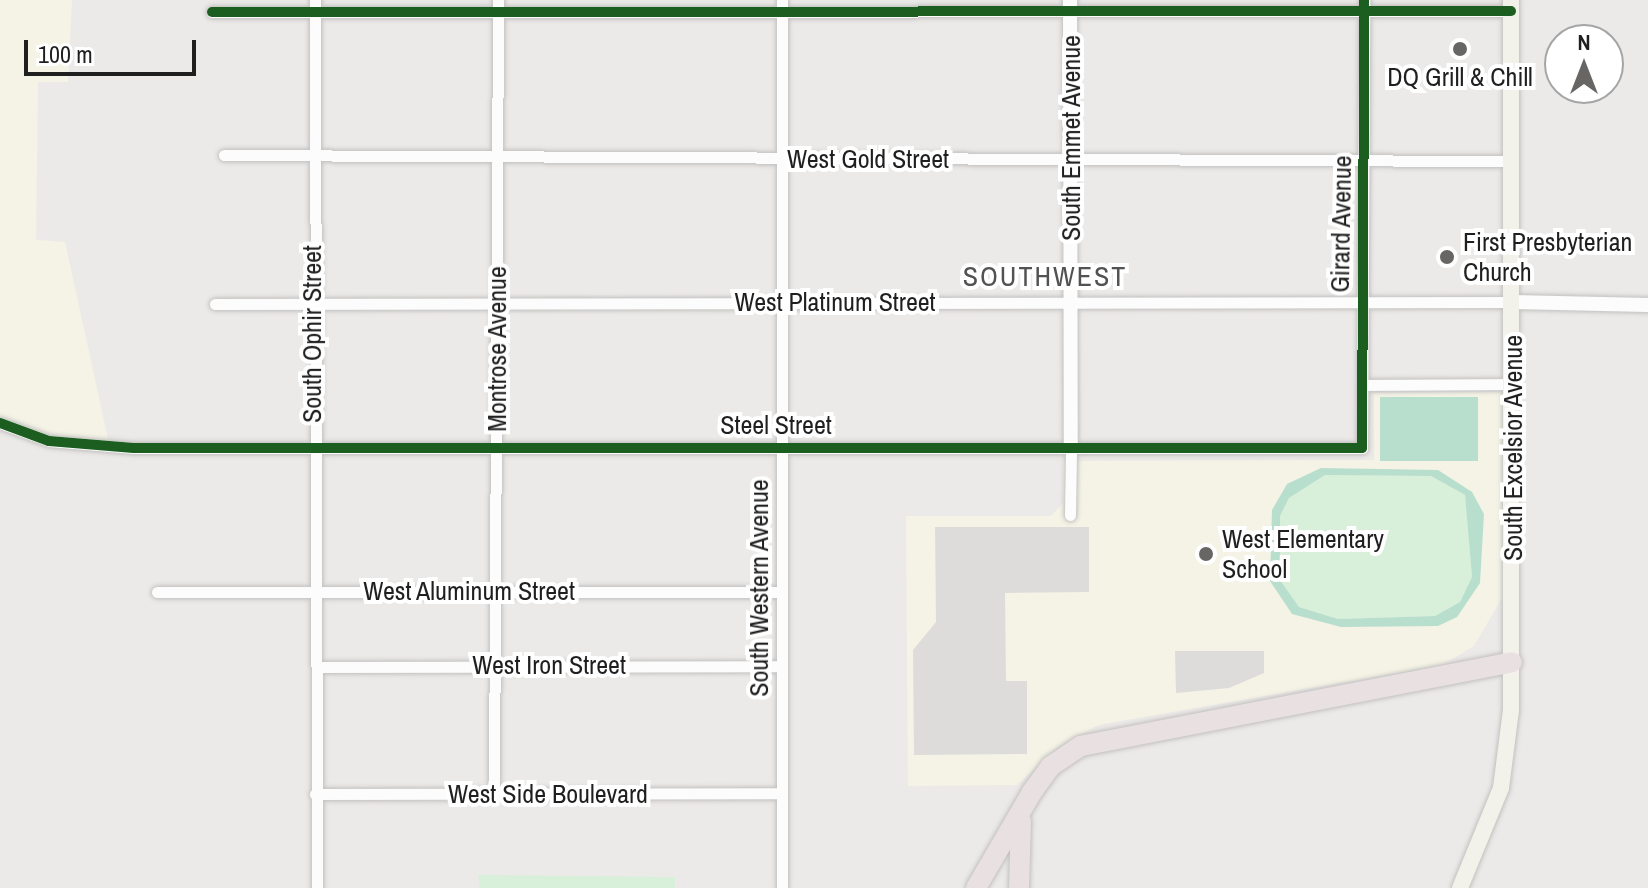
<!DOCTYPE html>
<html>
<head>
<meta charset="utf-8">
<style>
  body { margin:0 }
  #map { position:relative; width:1648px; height:888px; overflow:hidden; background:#eceae8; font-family:"Archivo Narrow",sans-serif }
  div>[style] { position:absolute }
  .education>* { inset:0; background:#f4f3e5 }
  .park>* { inset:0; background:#d8efd9 }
  .pitch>* { inset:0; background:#b8dece; transform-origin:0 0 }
  .parking>* { inset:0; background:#dddcdb }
  .roads { filter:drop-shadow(0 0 2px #c2c1c0) drop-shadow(0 0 2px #c2c1c0) }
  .minor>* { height:11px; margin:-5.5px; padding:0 5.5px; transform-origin:5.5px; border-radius:5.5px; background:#fcfcfc }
  .tertiary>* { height:14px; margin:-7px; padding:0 7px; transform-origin:7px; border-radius:7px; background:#fcfcfc }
  .secondary>* { height:16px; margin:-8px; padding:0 8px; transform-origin:8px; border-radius:8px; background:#f2f2eb }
  .motorway>* { height:20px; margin:-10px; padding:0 10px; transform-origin:10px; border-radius:10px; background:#e9e0e1 }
  .cycleway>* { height:10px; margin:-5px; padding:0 5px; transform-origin:5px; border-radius:5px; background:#1b5e20 }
  .dots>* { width:22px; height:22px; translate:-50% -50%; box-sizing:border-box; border:4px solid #fff; border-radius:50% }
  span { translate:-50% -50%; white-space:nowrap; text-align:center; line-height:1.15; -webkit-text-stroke:8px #fff; paint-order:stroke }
  .poi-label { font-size:26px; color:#1f1f1f }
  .left { translate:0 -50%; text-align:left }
  .street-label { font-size:26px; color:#1f1f1f }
  .neighbourhood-label { font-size:28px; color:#525252; letter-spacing:2px }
  .north { position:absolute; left:1544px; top:24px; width:80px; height:80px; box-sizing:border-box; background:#fff; border:2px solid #a5a5a5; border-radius:50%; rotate:0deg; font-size:22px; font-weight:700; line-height:32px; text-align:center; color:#1f1f1f }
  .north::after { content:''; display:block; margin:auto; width:28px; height:36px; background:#676665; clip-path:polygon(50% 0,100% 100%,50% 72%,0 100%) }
  .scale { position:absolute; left:24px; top:40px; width:172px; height:36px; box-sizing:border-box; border:4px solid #1f1f1f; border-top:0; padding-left:10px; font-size:24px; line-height:28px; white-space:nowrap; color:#1f1f1f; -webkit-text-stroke:6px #fff; paint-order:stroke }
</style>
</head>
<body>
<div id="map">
  <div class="education">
    <i style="clip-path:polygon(0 0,72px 0,68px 82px,38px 82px,36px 240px,65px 242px,110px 448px,0 423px)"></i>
    <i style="clip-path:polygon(1505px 392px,1506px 591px,1474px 646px,1442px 665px,1098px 725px,1058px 747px,1017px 785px,908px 786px,906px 516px,1051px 516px,1063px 503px,1063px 461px,1374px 460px,1374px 393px)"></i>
  </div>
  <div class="park">
    <i style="clip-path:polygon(1325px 475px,1431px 476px,1465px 495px,1472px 577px,1460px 602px,1435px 616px,1338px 619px,1299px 607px,1280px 580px,1280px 516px,1289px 498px)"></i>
    <i style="clip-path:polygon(478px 875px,675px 877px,675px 888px,480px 888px)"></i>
  </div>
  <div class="pitch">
    <i style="left:1380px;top:397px;width:98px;height:64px"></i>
    <i style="clip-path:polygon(evenodd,1321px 468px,1438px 470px,1472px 492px,1484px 514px,1480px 583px,1457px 617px,1438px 626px,1341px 627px,1292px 614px,1270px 581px,1272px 510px,1287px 484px,1321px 468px,1325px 475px,1431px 476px,1465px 495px,1472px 577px,1460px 602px,1435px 616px,1338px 619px,1299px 607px,1280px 580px,1280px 516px,1289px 498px,1325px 475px)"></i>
  </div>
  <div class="parking">
    <i style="clip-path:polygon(935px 527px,1089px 527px,1089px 592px,1005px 593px,1006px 681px,1027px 681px,1027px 754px,914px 755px,913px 650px,936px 622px)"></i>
    <i style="clip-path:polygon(1175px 651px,1264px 651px,1264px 673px,1229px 688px,1176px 693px)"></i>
  </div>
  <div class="roads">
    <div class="minor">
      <i style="left:315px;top:0;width:888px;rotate:89.87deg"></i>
      <i style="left:212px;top:12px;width:1299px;rotate:-0.04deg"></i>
      <i style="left:224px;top:155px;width:1289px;rotate:0.27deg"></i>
      <i style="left:215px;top:304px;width:1298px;rotate:-0.09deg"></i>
      <i style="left:1363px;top:385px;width:152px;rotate:-0.4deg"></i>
      <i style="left:0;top:423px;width:52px;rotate:20.2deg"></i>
      <i style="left:49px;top:441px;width:85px;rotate:4.7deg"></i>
      <i style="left:134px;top:448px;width:1228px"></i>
      <i style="left:1362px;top:448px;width:448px;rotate:-89.7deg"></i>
      <i style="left:1070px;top:515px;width:66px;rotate:-89.1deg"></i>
      <i style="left:157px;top:592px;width:623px"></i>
      <i style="left:317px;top:667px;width:464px;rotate:-0.1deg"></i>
      <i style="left:315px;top:794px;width:466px;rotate:-0.1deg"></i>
      <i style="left:494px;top:794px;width:794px;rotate:-89.71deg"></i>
      <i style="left:782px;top:888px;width:888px;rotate:-90deg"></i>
    </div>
    <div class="tertiary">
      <i style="left:1070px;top:0;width:449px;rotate:89.9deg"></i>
      <i style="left:1513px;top:302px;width:135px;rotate:1.3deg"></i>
    </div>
    <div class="secondary">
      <i style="left:1460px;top:888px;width:108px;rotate:-67.7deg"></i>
      <i style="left:1501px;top:788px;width:79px;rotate:-82.7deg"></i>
      <i style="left:1511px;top:710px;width:710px;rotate:-90deg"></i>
    </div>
    <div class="motorway">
      <i style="left:976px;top:888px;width:111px;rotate:-59.7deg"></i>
      <i style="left:1032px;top:792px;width:32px;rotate:-54deg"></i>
      <i style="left:1051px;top:766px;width:36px;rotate:-34deg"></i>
      <i style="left:1081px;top:746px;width:439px;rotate:-11deg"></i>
      <i style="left:1019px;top:888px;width:67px;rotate:-88.3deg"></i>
    </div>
  </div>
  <div class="cycleway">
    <i style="left:212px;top:12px;width:1299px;rotate:-0.04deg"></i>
    <i style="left:0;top:423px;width:52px;rotate:20.2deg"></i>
    <i style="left:49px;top:441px;width:85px;rotate:4.7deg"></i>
    <i style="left:134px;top:448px;width:1228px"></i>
    <i style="left:1362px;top:448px;width:448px;rotate:-89.7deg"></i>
  </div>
  <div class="dots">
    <i style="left:1460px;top:49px;background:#676665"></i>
    <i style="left:1447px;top:257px;background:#676665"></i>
    <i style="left:1206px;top:554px;background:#676665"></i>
  </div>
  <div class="poi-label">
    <span style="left:1460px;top:77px">DQ Grill &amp; Chill</span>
    <span class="left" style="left:1463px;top:257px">First Presbyterian<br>Church</span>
    <span class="left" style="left:1222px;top:554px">West Elementary<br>School</span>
  </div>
  <div class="street-label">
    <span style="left:1071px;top:138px;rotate:-90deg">South Emmet Avenue</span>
    <span style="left:868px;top:159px">West Gold Street</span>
    <span style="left:1341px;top:224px;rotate:-89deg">Girard Avenue</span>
    <span style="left:835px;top:302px">West Platinum Street</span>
    <span style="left:312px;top:334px;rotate:-90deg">South Ophir Street</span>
    <span style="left:497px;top:349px;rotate:-90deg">Montrose Avenue</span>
    <span style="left:776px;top:425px">Steel Street</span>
    <span style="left:1513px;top:448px;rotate:-90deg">South Excelsior Avenue</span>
    <span style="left:759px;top:588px;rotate:-90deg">South Western Avenue</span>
    <span style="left:469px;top:591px">West Aluminum Street</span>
    <span style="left:549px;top:665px">West Iron Street</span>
    <span style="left:548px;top:794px">West Side Boulevard</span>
  </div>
  <div class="neighbourhood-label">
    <span style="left:1045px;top:276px">SOUTHWEST</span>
  </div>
  <div class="north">N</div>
  <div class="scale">100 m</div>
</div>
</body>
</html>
